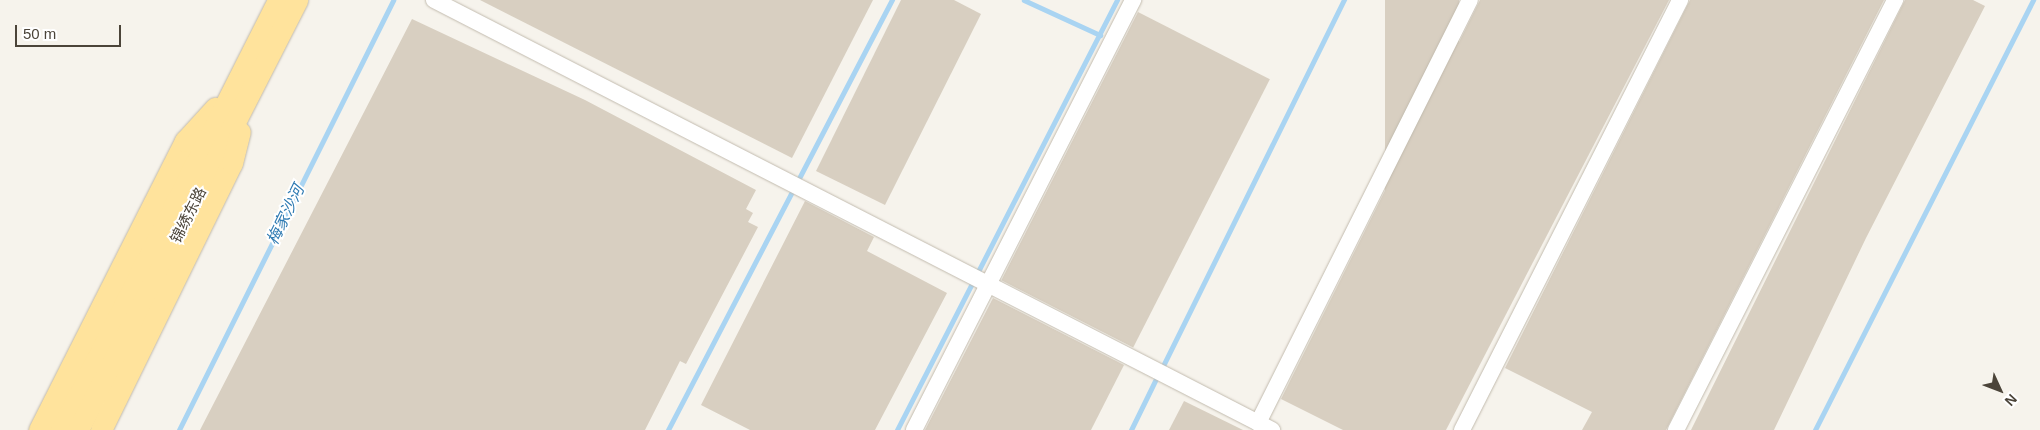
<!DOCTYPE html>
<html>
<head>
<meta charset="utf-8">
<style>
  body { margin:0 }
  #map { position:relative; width:2040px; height:430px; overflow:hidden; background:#f6f3ec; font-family:Helvetica,"Noto Sans SC",sans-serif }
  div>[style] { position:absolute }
  .stream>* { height:4.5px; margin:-2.25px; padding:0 2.25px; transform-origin:2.25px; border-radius:2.25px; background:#a9d4f2 }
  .building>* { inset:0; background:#d8cfc1; transform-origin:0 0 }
  .roads { filter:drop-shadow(0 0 1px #c2bbae) drop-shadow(0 0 1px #c2bbae) }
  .minor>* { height:16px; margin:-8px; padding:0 8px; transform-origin:8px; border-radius:8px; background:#fff }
  .major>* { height:21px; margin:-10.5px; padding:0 10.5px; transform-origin:10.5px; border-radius:10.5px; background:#ffe39c }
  span { translate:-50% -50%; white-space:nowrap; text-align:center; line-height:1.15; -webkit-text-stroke:4px #fff; paint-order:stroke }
  .street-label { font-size:15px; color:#4b4439 }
  .water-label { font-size:16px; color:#2e7ab2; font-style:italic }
  .north { position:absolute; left:1975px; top:365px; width:50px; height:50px; -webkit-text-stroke:4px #fff; paint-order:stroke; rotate:133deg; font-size:14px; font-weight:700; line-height:20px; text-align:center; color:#4b4439 }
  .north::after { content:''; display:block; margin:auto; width:18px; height:22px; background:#4b4439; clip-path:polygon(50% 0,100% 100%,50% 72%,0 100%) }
  .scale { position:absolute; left:15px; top:25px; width:106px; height:22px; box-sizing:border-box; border:2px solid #4b4439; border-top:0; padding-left:6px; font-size:15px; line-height:18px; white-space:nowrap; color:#4b4439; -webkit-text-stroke:4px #fff; paint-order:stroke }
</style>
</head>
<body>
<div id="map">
  <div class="stream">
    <i style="left:1024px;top:0;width:84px;rotate:24.7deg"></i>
    <i style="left:1162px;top:368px;width:411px;rotate:-63.7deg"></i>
    <i style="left:179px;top:430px;width:480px;rotate:-63.5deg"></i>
    <i style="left:668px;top:430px;width:485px;rotate:-62.5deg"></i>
    <i style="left:897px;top:430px;width:483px;rotate:-62.9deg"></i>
    <i style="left:1131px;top:430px;width:61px;rotate:-63.9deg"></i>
    <i style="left:1815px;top:430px;width:482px;rotate:-63.1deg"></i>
  </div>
  <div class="building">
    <i style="clip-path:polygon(480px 0,873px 0,792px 158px)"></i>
    <i style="clip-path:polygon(901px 0,954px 0,981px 14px,885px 205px,816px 171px)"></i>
    <i style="left:1385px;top:0;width:74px;height:401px"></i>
    <i style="clip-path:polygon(1480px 0,1669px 0,1446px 430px,1343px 430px,1281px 399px)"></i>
    <i style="clip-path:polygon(1690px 0,1884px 0,1666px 430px,1582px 430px,1592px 412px,1505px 368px)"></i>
    <i style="clip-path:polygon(1905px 0,1973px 0,1985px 6px,1866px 238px,1774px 430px,1691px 430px)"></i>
    <i style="left:1138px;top:12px;width:148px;height:301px;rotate:27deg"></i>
    <i style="clip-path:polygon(412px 19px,585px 100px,756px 190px,746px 209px,753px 213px,748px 222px,758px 227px,686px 364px,680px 361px,645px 430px,200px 430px)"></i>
    <i style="clip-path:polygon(805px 201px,874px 237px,867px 251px,947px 293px,875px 430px,750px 430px,701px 405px)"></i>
    <i style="clip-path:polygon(993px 298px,1124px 365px,1091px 430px,925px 430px)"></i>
    <i style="clip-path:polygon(1184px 401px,1243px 430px,1169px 430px)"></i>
  </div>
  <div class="roads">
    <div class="minor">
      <i style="left:434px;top:0;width:942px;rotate:27.16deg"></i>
      <i style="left:1258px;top:423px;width:473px;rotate:-63.4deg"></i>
      <i style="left:914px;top:430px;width:483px;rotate:-63deg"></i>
      <i style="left:1462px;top:430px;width:482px;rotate:-63.1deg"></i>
      <i style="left:1676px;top:430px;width:483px;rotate:-63deg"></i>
    </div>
    <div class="major">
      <i style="left:39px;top:430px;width:324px;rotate:-63.2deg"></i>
      <i style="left:185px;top:141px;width:45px;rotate:-47.7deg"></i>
      <i style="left:61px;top:430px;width:482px;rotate:-63.2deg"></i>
      <i style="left:78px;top:430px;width:483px;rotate:-63deg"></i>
      <i style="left:101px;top:430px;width:297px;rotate:-63.9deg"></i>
      <i style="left:232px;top:163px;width:32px;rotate:-76deg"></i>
    </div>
  </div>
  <div class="street-label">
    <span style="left:188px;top:215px;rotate:-63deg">锦绣东路</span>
  </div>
  <div class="water-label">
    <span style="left:286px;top:215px;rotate:-64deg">梅家沙河</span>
  </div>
  <div class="north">N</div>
  <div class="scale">50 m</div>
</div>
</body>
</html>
